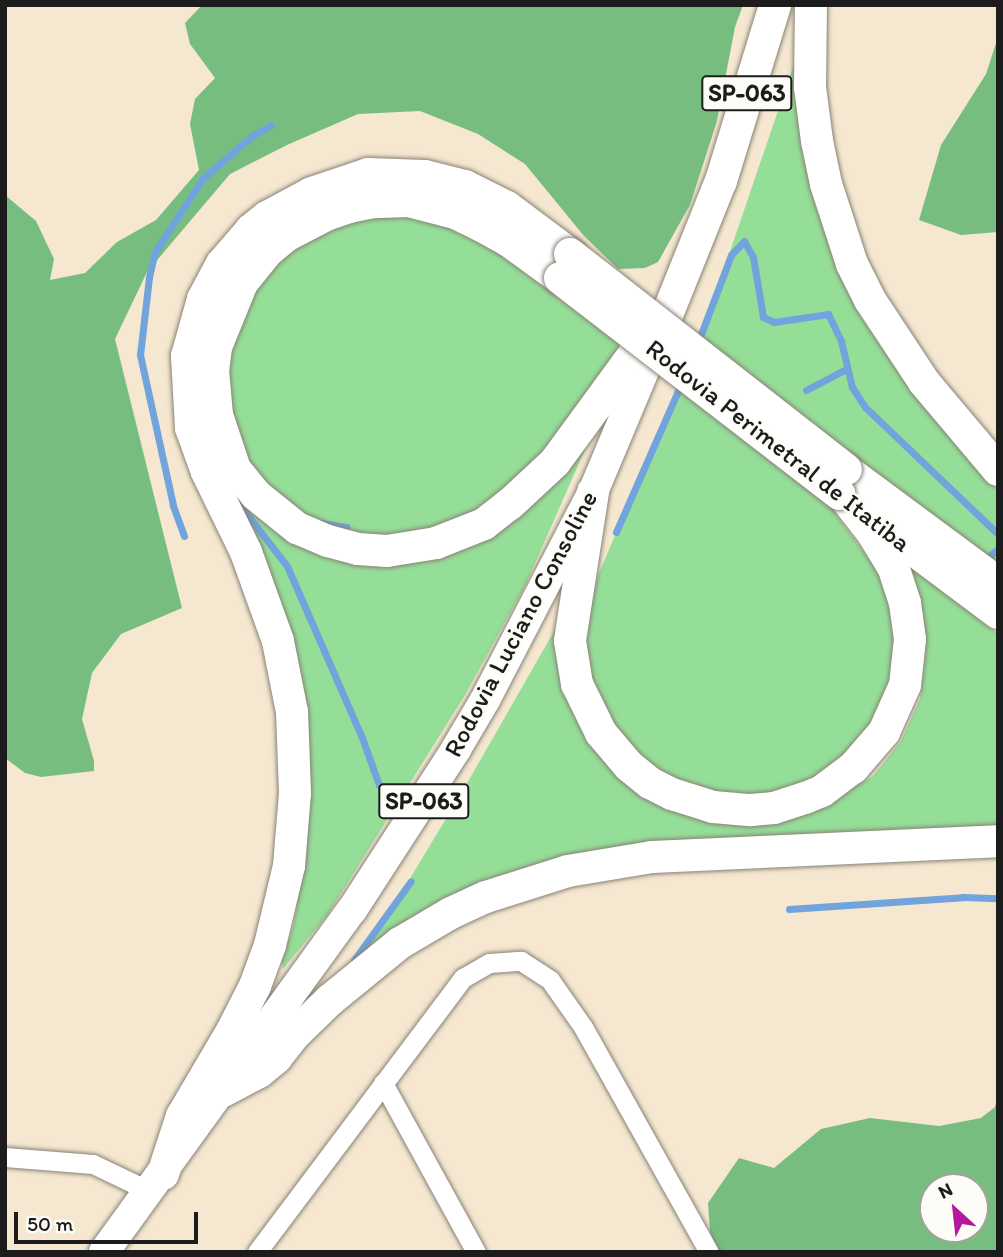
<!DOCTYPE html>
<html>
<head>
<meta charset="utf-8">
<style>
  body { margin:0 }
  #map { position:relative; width:1003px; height:1257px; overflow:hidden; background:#f5e7d0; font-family:Itim,sans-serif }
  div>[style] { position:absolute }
  .green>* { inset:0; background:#95de98 }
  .forest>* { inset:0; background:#78bd80 }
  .stream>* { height:7px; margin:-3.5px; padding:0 3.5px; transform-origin:3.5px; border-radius:3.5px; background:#71a3dc }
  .roads { filter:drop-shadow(0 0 2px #888276) drop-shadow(0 0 2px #888276) }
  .minor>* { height:19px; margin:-9.5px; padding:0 9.5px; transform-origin:9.5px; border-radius:9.5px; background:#fff }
  .primary>* { height:30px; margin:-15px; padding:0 15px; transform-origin:15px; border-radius:15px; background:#fff }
  .trunk>* { height:32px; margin:-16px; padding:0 16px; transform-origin:16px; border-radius:16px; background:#fff }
  .bridges { filter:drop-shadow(0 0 2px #888276) drop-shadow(0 0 2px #888276) }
  .trunk-bridge>* { height:32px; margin:-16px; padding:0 16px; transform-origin:16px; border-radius:16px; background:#fff }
  span { translate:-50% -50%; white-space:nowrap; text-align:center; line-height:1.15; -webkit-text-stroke:5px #fdfcf7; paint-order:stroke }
  .shield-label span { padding:2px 5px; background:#fdfcf7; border:2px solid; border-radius:5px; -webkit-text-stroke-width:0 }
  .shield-label { font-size:24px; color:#1c1c1c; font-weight:700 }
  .street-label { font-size:26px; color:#1c1c1c }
  .frame { position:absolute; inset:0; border:7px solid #1c1c1c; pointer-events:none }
  .north { position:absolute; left:919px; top:1173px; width:70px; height:70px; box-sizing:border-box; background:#fdfcf7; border:2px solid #a3a29f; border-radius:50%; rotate:333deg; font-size:19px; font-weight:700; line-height:28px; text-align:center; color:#1c1c1c }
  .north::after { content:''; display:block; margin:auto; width:24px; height:32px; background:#b5179e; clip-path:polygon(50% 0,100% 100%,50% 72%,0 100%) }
  .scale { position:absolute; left:14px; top:1212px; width:184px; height:32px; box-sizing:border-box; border:4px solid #1c1c1c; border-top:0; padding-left:9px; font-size:21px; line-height:24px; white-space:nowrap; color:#1c1c1c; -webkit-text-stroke:5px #fdfcf7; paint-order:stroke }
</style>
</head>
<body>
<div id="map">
  <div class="green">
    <i style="clip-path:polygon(795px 61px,844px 281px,861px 317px,925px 407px,998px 490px,998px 571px,839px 494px,834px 512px,887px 583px,897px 618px,896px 666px,873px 729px,823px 775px,788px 790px,755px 796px,714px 795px,681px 783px,633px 755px,601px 710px,582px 645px,597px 578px,709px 313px)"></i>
    <i style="clip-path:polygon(408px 214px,474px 235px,622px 346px,543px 460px,473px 517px,383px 543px,309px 524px,247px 469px,225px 394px,236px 316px,276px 257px,320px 229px,362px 218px)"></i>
    <i style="clip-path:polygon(587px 445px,525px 586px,465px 695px,328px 914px,283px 969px,282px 962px,294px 923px,302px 875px,308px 803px,310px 750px,305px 698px,238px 505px,244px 506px,307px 550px,333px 558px,368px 565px,431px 561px,479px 541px)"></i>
    <i style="clip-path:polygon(912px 567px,998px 634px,998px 829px,658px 846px,355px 962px,353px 958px,409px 880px,458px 799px,557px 626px,648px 795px,819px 807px,873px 776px,901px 741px,920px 699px,926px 650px,908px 568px)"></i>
  </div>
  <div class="forest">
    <i style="clip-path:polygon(202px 5px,743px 5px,735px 27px,717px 121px,690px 205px,658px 262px,645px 268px,618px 269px,584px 236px,525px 164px,478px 134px,420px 111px,358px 114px,287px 145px,230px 174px,147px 272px,115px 339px,182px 608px,121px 634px,92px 673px,82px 719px,94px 761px,94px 771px,41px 777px,25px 773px,5px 758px,5px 195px,36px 221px,54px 259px,50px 280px,85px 273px,117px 242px,156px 220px,199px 170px,190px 124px,195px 99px,215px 78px,190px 44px,185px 23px)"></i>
    <i style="clip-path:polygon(998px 37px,998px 232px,961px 235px,919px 220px,941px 145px,986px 74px)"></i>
    <i style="clip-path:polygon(evenodd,998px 1095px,998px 1252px,718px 1252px,710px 1232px,708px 1203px,739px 1158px,774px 1168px,821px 1129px,870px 1118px,939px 1126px,981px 1118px,995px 1107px,998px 1095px,933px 1187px,975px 1187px,975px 1229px,933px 1229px,933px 1187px)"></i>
  </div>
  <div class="stream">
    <i style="left:698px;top:342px;width:93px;rotate:-69.2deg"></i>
    <i style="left:731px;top:255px;width:19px;rotate:-47deg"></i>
    <i style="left:744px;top:241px;width:18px;rotate:61deg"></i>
    <i style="left:753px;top:257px;width:61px;rotate:80.5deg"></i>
    <i style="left:763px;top:317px;width:12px;rotate:24deg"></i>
    <i style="left:774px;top:322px;width:55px;rotate:-8.4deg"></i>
    <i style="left:828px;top:314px;width:30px;rotate:64deg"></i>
    <i style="left:841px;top:341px;width:47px;rotate:76.6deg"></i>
    <i style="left:852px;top:387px;width:24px;rotate:57deg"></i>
    <i style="left:865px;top:407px;width:184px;rotate:43.7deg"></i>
    <i style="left:806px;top:390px;width:45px;rotate:-27.7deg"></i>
    <i style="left:239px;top:504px;width:78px;rotate:52.3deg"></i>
    <i style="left:287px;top:566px;width:184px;rotate:66.4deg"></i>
    <i style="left:361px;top:735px;width:53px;rotate:70.2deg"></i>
    <i style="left:321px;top:523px;width:26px;rotate:9deg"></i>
    <i style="left:616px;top:532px;width:164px;rotate:-66.3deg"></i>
    <i style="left:184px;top:536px;width:33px;rotate:-110deg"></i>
    <i style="left:173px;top:505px;width:154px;rotate:-102.4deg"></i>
    <i style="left:140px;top:355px;width:79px;rotate:-83.4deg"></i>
    <i style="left:149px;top:277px;width:26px;rotate:-77deg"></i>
    <i style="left:155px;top:252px;width:88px;rotate:-57deg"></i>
    <i style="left:203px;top:178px;width:65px;rotate:-40.6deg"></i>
    <i style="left:252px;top:136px;width:22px;rotate:-30deg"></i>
    <i style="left:985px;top:559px;width:16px;rotate:-38deg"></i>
    <i style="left:789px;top:909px;width:174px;rotate:-3.9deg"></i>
    <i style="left:963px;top:897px;width:35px;rotate:2deg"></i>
    <i style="left:354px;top:960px;width:97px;rotate:-54.2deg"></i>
  </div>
  <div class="roads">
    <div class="minor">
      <i style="left:383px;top:1083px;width:193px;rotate:61.2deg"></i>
      <i style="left:5px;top:1157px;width:88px;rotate:4.5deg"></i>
      <i style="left:93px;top:1164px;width:62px;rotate:25.7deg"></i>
      <i style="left:257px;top:1252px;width:343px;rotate:-53.1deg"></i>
      <i style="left:463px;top:978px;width:30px;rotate:-30deg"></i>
      <i style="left:489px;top:963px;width:32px;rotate:-4deg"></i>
      <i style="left:521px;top:961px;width:35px;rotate:33deg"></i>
      <i style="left:550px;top:980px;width:57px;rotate:54.9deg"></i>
      <i style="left:583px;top:1027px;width:258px;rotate:60.8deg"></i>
    </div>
    <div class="primary">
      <i style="left:104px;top:1252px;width:422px;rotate:-54.1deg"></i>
      <i style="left:352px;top:910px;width:192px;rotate:-57.1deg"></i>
      <i style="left:456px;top:749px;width:57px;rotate:-59.4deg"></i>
      <i style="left:485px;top:700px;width:234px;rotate:-62.6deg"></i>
      <i style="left:593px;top:492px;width:178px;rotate:-67.2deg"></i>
    </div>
    <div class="trunk">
      <i style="left:811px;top:5px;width:82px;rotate:90.7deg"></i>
      <i style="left:810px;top:87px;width:54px;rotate:82.6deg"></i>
      <i style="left:817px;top:141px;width:44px;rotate:78.2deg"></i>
      <i style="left:826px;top:184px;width:84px;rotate:72deg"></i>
      <i style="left:852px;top:264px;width:40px;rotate:63.4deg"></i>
      <i style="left:870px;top:300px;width:98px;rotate:56.6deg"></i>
      <i style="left:924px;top:382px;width:115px;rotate:49.9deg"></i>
      <i style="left:560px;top:278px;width:63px;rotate:-144deg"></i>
      <i style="left:509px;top:241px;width:31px;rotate:-151deg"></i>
      <i style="left:482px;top:226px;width:30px;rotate:-154deg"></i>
      <i style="left:455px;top:213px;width:48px;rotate:-165.4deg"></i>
      <i style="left:409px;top:201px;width:36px;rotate:178deg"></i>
      <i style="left:373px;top:202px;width:25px;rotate:168deg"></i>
      <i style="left:349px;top:207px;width:24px;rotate:161deg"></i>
      <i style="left:326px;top:215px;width:45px;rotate:152.3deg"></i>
      <i style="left:286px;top:236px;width:25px;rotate:140deg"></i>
      <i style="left:267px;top:252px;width:40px;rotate:129deg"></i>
      <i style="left:242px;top:283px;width:69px;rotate:112.1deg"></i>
      <i style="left:216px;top:347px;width:23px;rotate:97deg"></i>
      <i style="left:213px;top:370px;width:45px;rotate:84.9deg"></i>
      <i style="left:217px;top:415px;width:57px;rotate:71.6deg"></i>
      <i style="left:235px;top:469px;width:33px;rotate:51deg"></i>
      <i style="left:256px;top:495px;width:53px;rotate:38.8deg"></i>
      <i style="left:297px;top:528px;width:34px;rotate:23deg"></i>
      <i style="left:328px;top:541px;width:31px;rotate:15deg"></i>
      <i style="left:358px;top:549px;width:29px;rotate:4deg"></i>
      <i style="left:387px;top:551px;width:50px;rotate:-9.3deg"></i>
      <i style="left:436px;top:543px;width:52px;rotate:-21.6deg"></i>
      <i style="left:484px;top:524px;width:33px;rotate:-38deg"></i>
      <i style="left:510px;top:504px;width:62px;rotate:-43deg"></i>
      <i style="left:555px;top:462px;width:144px;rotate:-53.8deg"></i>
      <i style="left:640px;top:346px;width:41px;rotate:-48.9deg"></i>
      <i style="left:667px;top:315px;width:144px;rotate:-68.1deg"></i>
      <i style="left:721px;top:181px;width:184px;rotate:-72.9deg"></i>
      <i style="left:846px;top:470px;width:189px;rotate:36.6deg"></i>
      <i style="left:593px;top:492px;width:151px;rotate:98.8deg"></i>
      <i style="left:570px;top:641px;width:44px;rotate:80.8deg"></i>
      <i style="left:577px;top:684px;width:55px;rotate:63.9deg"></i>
      <i style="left:601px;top:733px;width:43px;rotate:49.7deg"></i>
      <i style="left:629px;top:766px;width:27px;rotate:39deg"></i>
      <i style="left:650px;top:783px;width:25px;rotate:27deg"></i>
      <i style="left:672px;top:794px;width:43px;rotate:17.6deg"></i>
      <i style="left:713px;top:807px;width:38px;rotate:5deg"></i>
      <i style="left:751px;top:810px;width:23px;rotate:-5deg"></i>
      <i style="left:774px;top:808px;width:33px;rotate:-18deg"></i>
      <i style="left:805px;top:798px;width:18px;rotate:-22deg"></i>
      <i style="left:822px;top:791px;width:39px;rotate:-37deg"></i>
      <i style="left:853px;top:768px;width:48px;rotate:-49.3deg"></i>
      <i style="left:884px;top:732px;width:51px;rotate:-65.9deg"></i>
      <i style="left:905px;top:685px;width:46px;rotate:-83.8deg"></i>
      <i style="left:910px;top:639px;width:36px;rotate:-98deg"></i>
      <i style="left:905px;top:603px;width:38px;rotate:-108deg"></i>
      <i style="left:893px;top:567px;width:37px;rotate:-121deg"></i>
      <i style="left:874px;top:535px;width:46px;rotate:-127.9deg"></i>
      <i style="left:871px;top:518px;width:159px;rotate:36.8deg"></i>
      <i style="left:223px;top:1091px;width:41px;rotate:-27.8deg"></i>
      <i style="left:259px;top:1072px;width:22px;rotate:-39deg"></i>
      <i style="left:276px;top:1058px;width:31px;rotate:-52deg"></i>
      <i style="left:295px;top:1034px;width:49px;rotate:-44.2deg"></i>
      <i style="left:330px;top:1000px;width:90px;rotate:-39.2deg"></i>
      <i style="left:400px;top:943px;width:59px;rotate:-30.5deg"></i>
      <i style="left:451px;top:913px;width:38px;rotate:-25deg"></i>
      <i style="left:486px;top:897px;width:86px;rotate:-17.6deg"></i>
      <i style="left:568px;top:871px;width:85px;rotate:-9.5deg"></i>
      <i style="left:652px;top:857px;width:346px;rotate:-2.6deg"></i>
      <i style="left:163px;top:1174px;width:61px;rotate:-71.9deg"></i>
      <i style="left:182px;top:1116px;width:99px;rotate:-59.5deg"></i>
      <i style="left:232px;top:1031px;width:51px;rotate:-62.9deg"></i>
      <i style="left:255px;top:986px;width:44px;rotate:-69.9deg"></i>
      <i style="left:270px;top:945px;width:81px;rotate:-76.5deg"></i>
      <i style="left:289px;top:866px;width:73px;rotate:-85.3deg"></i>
      <i style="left:295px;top:793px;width:81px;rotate:-92.1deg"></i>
      <i style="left:292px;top:712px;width:72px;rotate:-101.2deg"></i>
      <i style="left:278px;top:641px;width:95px;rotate:-109.8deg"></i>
      <i style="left:246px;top:552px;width:89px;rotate:-116deg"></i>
      <i style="left:207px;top:472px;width:47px;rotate:-110deg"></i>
      <i style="left:191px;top:428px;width:72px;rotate:-93.2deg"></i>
      <i style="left:187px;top:356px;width:59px;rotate:-74.3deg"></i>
      <i style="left:203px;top:299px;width:40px;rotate:-62deg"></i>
      <i style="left:222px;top:264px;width:45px;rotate:-49.5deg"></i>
      <i style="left:251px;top:230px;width:21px;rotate:-39deg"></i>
      <i style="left:267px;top:217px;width:51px;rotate:-28.1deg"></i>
      <i style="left:312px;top:193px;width:59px;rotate:-18.7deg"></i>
      <i style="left:368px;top:174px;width:57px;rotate:2deg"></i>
      <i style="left:425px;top:176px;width:41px;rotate:14deg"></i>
      <i style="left:465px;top:186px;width:47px;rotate:26.6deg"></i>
      <i style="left:507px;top:207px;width:79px;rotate:36.7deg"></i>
    </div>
  </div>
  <div class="bridges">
    <div class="trunk-bridge">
      <i style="left:570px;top:254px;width:350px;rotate:38deg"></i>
      <i style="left:560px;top:278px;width:353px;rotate:37.7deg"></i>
    </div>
  </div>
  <div class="shield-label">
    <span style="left:747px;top:93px">SP-063</span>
    <span style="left:424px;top:801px">SP-063</span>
  </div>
  <div class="street-label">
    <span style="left:778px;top:446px;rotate:38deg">Rodovia Perimetral de Itatiba</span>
    <span style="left:521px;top:624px;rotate:-62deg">Rodovia Luciano Consoline</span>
  </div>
  <div class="frame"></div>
  <div class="north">N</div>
  <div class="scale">50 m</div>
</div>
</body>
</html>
